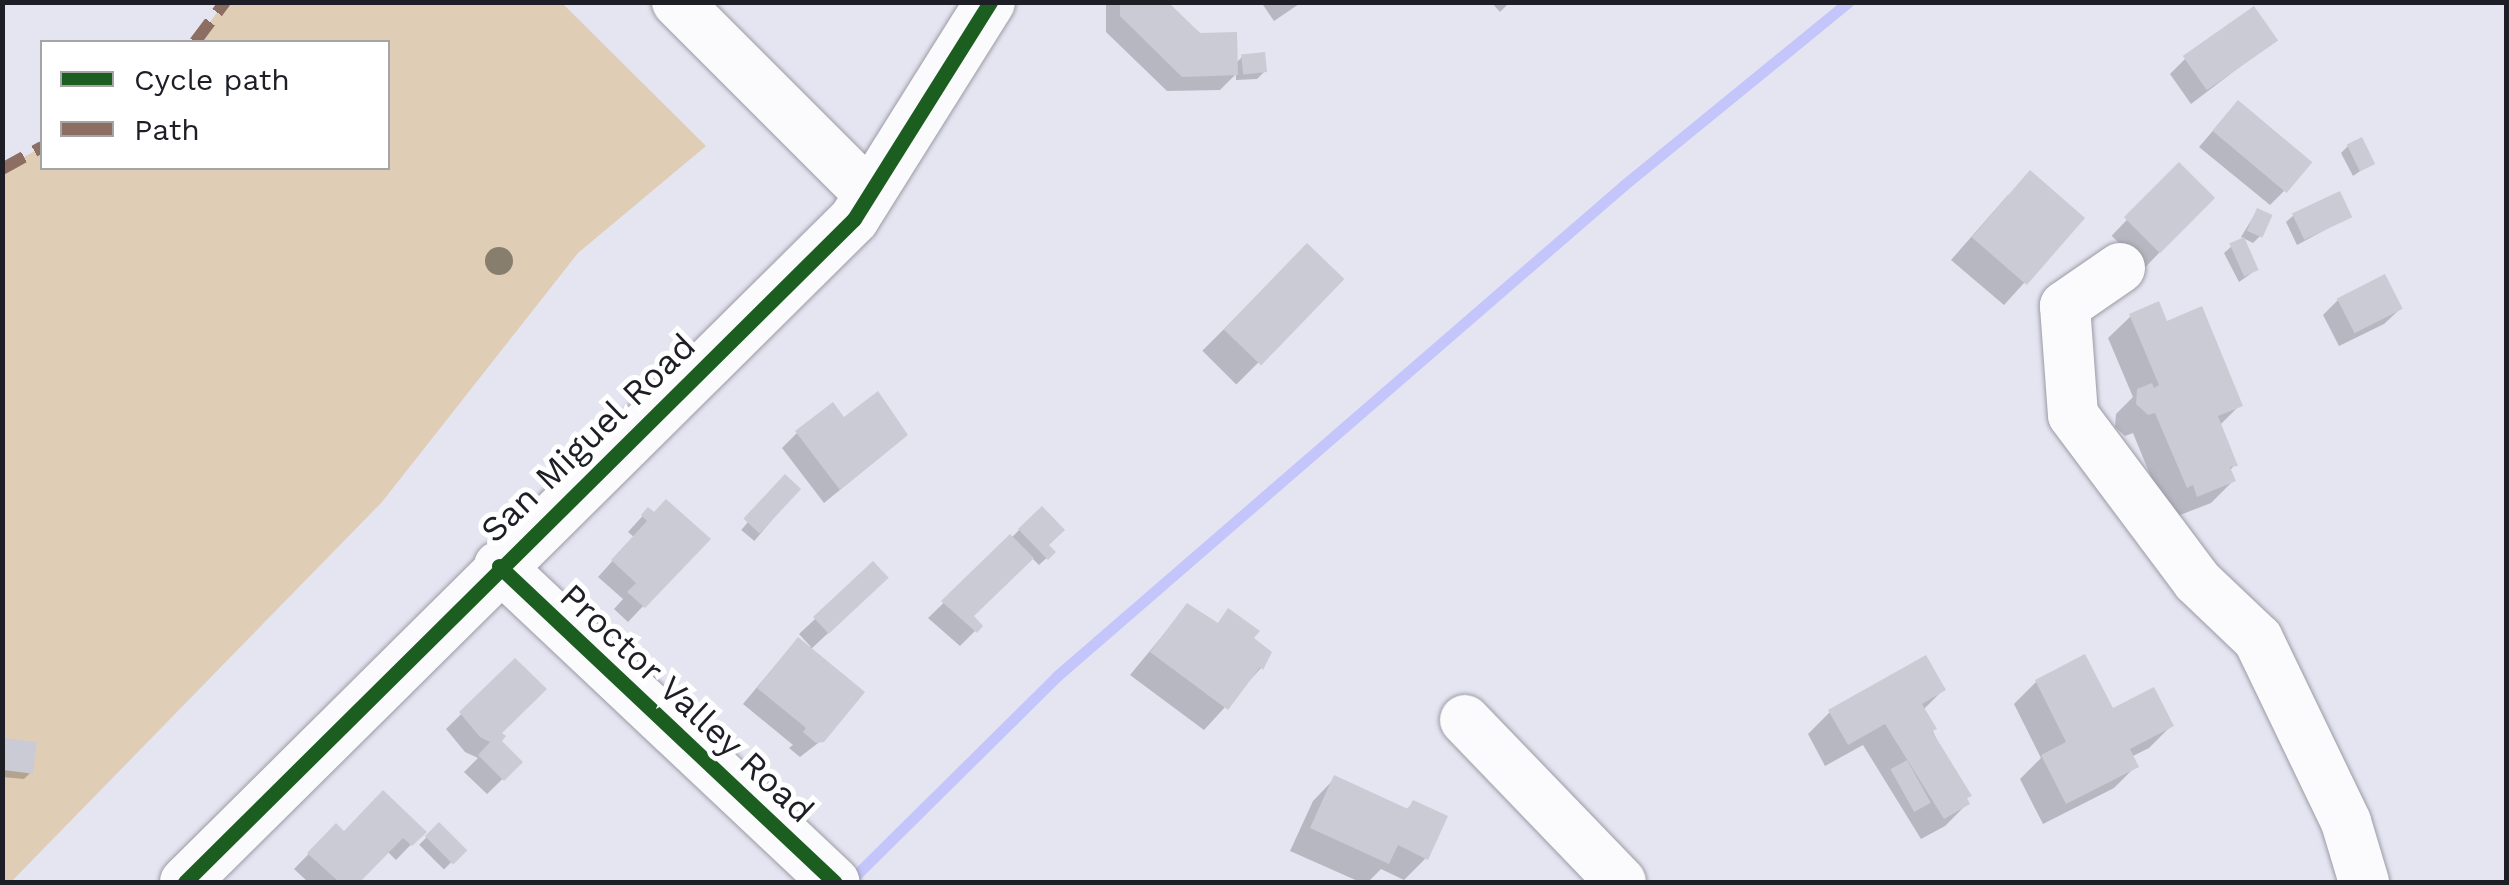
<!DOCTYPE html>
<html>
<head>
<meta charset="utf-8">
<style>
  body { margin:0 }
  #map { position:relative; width:2509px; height:885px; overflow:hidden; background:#e5e5f2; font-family:"Work Sans",sans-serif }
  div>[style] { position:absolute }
  .green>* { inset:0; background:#dfceb5 }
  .shadow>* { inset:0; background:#0003; transform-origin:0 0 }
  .stream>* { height:11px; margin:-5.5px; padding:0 5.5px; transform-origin:5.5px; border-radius:5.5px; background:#c4c5fb }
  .building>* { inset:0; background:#cbcbd5; transform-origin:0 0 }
  .roads { filter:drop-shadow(0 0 2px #9b9ba5) drop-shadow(0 0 2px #9b9ba5) }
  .minor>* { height:50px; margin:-25px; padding:0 25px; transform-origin:25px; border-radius:25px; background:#fbfbfd }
  .quiet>* { height:12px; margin-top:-6px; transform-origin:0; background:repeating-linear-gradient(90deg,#8d6e63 0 25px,transparent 0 37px) }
  .cycleway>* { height:15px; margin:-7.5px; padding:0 7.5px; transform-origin:7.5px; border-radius:7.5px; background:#1b5e20 }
  .trees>* { width:28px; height:28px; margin:-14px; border-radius:50%; background:#887e6d }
  span { translate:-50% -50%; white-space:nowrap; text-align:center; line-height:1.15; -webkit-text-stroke:10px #fff; paint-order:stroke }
  .street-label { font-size:35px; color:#1d1e26 }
  .frame { position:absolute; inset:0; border:5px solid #1d1e26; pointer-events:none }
  .legend { position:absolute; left:40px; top:40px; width:350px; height:130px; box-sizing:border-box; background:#fff; border:2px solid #a5a5a8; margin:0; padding:12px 18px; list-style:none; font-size:30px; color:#1d1e26 }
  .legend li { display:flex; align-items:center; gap:20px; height:50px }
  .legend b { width:50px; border:2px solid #a5a5a8 }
</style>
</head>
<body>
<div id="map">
  <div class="green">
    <i style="clip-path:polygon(225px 2px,562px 3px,706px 146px,578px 253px,382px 502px,11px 882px,2px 882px,2px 169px,42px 147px,42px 168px,388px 168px,388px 42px,195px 42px)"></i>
  </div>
  <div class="shadow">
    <i style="clip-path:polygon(1165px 2px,1235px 64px,1242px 57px,1264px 72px,1257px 79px,1236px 80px,1236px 74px,1220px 90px,1167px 91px,1106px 32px,1106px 3px)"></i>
    <i style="clip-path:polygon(1261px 2px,1302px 2px,1274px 21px)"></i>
    <i style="clip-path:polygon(1491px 2px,1510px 2px,1500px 12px)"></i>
    <i style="clip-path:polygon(2275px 40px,2191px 104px,2170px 74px,2185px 59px)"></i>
    <i style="clip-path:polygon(2223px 119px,2285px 190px,2270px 205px,2199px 147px)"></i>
    <i style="clip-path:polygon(2348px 146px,2372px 163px,2353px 176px,2341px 153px)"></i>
    <i style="left:2179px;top:166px;width:46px;height:97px;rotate:44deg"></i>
    <i style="clip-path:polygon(2008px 195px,2082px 219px,2004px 305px,1951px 260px)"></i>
    <i style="clip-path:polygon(2257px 211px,2260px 236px,2253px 243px,2241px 237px)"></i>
    <i style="clip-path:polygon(2294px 215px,2349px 217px,2297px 245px,2286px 222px)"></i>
    <i style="left:1307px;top:246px;width:48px;height:148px;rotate:45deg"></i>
    <i style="clip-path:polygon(2232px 246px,2256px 270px,2239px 282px,2224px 253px)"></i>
    <i style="clip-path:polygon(2338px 300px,2400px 309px,2384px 324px,2339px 346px,2323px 315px)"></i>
    <i style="clip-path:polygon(2131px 316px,2166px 324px,2240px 405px,2219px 426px,2235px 465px,2229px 471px,2233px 481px,2211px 503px,2175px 517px,2164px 509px,2133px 433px,2125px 436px,2115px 427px,2116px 414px,2133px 397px,2108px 338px)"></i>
    <i style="clip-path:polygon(844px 421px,890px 449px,824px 503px,782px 448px,797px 433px)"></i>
    <i style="left:785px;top:478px;width:17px;height:68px;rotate:40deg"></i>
    <i style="clip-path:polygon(1041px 509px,1046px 545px,1053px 552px,1039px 565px,1031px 557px,970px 617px,980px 626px,960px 646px,928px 618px)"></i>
    <i style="clip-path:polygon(648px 510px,707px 539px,628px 622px,614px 609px,623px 599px,598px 577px,634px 537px,628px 532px)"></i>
    <i style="clip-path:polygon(873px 565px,871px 593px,810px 650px,822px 740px,800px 757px,789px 748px,793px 745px,743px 704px,783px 656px,811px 647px,799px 634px)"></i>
    <i style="clip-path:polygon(1187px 606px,1216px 625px,1229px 612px,1250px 639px,1261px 668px,1204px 730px,1130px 675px)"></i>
    <i style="clip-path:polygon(515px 661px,498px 741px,520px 762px,487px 794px,464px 772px,478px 758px,465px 752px,446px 729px)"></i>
    <i style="clip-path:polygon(2036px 682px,2112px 711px,2171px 726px,2149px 748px,2131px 757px,2136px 766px,2114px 788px,2043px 824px,2020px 779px,2041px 758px,2014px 704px)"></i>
    <i style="clip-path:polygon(1943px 690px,1923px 710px,1967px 804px,1945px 826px,1921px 839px,1863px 745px,1825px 766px,1808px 734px,1830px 712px)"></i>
    <i style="clip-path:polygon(6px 740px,31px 772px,24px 779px,2px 777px)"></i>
    <i style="clip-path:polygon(1335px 778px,1405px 811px,1413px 803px,1426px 858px,1404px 880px,1381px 869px,1368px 882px,1360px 882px,1290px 851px,1313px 801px)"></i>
    <i style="left:439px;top:825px;width:35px;height:28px;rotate:45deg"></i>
    <i style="clip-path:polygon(336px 826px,344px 834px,423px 832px,396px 860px,387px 851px,356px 882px,308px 882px,294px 869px)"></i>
  </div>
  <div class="stream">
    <i style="left:849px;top:882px;width:293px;rotate:-44.7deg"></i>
    <i style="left:1057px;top:676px;width:750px;rotate:-40.89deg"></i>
    <i style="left:1624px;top:185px;width:289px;rotate:-39.2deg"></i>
  </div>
  <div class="building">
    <i style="clip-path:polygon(1120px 2px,1168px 2px,1200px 33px,1237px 32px,1238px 75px,1182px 77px,1120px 16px)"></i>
    <i style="left:2254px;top:6px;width:42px;height:87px;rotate:55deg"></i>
    <i style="left:1265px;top:52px;width:20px;height:24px;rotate:84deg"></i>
    <i style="left:2238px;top:100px;width:97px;height:40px;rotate:40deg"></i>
    <i style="left:2362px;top:137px;width:30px;height:17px;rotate:64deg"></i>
    <i style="left:2179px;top:162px;width:51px;height:78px;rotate:45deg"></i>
    <i style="left:2030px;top:170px;width:73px;height:89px;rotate:41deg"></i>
    <i style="left:2340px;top:191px;width:29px;height:53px;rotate:65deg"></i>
    <i style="left:2257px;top:208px;width:17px;height:25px;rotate:24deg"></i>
    <i style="left:2244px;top:237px;width:36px;height:16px;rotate:66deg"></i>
    <i style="left:1307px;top:243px;width:52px;height:120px;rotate:44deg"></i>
    <i style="left:2385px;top:274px;width:39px;height:54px;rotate:63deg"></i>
    <i style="clip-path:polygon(2159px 301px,2167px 321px,2202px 306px,2243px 406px,2218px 416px,2238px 466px,2230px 467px,2236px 481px,2197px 497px,2193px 485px,2187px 488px,2155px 413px,2148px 415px,2136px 404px,2137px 389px,2152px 383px,2154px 388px,2159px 385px,2129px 314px)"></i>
    <i style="clip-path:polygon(878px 391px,908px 435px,840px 490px,795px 431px,833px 402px,844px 417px)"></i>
    <i style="left:785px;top:474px;width:22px;height:61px;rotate:43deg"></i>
    <i style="clip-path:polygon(666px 499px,711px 539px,645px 608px,627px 592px,636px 583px,611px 560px,647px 521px,641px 515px,648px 507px,654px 512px)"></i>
    <i style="clip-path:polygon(1042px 506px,1065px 530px,1049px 545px,1056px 552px,1048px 560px,1018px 529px)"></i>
    <i style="clip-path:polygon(1010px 534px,1034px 558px,974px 616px,983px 626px,977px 633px,941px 601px)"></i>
    <i style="left:873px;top:561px;width:23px;height:82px;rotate:47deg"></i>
    <i style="clip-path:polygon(1187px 603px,1218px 623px,1228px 608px,1260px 631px,1254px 638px,1272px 652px,1263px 670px,1260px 667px,1228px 710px,1150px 652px)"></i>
    <i style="clip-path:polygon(798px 637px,865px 692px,824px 742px,816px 743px,803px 732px,806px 728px,757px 688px)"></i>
    <i style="clip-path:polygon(2085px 654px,2113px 708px,2154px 687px,2174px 726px,2130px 749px,2139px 767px,2066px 804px,2041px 755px,2066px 742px,2035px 680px)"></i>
    <i style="clip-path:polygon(1926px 655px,1946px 690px,1922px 704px,1937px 729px,1932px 731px,1972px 796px,1967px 798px,1970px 804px,1944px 819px,1885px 724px,1848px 745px,1828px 710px)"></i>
    <i style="clip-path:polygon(515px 658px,547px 689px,502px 733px,506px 736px,502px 741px,523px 762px,504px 781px,478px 755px,490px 742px,480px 737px,459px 712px)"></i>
    <i style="left:5px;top:738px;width:32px;height:32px;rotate:7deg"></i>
    <i style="left:1907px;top:760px;width:49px;height:19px;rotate:61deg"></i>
    <i style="clip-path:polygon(1334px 775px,1408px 809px,1413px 800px,1448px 816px,1428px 860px,1398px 845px,1389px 864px,1310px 828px)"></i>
    <i style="clip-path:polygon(383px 790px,427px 832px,412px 846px,403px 838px,360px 882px,339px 882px,307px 853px,336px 823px,344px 831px)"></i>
    <i style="left:439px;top:822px;width:40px;height:20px;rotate:45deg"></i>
  </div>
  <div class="roads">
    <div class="minor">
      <i style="left:677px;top:2px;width:270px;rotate:45deg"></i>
      <i style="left:2120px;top:268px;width:67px;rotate:145.4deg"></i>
      <i style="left:2065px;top:306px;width:109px;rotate:85.8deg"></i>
      <i style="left:2073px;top:415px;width:207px;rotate:53.2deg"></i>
      <i style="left:2197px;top:581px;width:84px;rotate:43.6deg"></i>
      <i style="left:2258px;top:639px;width:203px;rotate:64.3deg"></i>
      <i style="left:2346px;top:822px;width:63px;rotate:73.3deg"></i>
      <i style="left:499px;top:566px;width:461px;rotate:43.3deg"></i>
      <i style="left:1465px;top:720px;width:225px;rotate:46.1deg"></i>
      <i style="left:185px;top:882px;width:942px;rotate:-44.74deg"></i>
      <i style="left:854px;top:219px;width:256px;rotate:-57.9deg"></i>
    </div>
  </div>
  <div class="quiet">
    <i style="left:195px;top:42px;width:50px;rotate:-53.1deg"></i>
    <i style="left:2px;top:169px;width:46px;rotate:-28.8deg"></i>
  </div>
  <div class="cycleway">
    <i style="left:499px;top:566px;width:461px;rotate:43.3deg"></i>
    <i style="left:185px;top:882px;width:942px;rotate:-44.74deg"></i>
    <i style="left:854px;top:219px;width:256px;rotate:-57.9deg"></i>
  </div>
  <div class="trees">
    <i style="left:499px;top:261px"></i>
  </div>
  <div class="street-label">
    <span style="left:588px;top:438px;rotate:-44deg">San Miguel Road</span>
    <span style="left:687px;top:703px;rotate:43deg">Proctor Valley Road</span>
  </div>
  <div class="frame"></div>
  <ul class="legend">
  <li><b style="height:12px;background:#1b5e20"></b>Cycle path</li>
  <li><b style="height:12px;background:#8d6e63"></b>Path</li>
  </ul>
</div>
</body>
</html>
